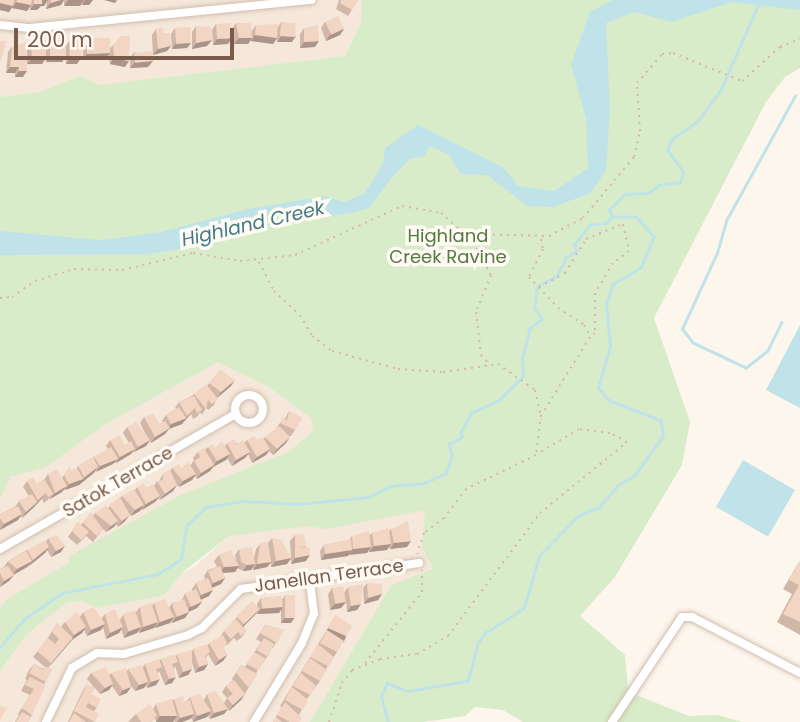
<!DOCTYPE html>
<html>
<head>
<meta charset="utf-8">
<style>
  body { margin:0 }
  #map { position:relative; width:800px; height:722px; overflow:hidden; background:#fdf6ec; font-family:Poppins,sans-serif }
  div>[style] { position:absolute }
  .residential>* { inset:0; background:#f5e8da }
  .green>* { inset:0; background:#d8ecc9 }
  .water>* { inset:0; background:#bfe3e8; transform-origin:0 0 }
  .stream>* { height:2.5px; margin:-1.25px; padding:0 1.25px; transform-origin:1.25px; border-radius:1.25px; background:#bfe3e8 }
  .path>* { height:2px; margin-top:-1px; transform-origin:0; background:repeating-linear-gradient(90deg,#d9b8a5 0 2px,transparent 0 7px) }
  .roads { filter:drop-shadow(0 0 2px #d1beb0) drop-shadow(0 0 2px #d1beb0) }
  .minor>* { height:8px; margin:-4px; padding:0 4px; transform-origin:4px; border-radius:4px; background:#fff }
  .minor>.ring { margin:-4px; padding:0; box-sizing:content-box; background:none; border:8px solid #fff; border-radius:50% }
  .wall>* { inset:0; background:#d1b7a8 }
  .shaded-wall>* { inset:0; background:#aa9588; transform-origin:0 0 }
  .building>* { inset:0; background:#f3d5c3; transform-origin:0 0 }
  span { translate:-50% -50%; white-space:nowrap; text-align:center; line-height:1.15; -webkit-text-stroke:7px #fffaf3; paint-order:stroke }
  .park-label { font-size:18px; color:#537a41 }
  .street-label { font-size:18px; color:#7a5c4d }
  .water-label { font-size:19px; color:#437c86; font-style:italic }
  .scale { position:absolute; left:14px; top:28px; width:220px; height:32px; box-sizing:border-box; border:4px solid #7a5c4d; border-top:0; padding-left:9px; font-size:21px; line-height:24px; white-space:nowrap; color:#7a5c4d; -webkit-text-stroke:5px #fffaf3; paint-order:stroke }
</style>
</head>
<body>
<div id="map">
  <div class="residential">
    <i style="clip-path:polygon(0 0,371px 0,371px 3px,345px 56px,0 97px)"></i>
    <i style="clip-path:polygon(231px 354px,320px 425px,288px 452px,178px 498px,0 608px,0 483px)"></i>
    <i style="clip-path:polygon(440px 503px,438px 567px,389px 588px,310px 722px,0 722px,0 671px,26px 635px,68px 602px,145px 594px,195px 566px,231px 534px)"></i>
  </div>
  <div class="green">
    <i style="clip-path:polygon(362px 0,800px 0,800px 68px,785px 77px,766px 102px,654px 318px,690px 422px,682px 465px,615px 577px,580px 616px,625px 655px,628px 688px,636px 695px,689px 716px,718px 715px,742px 722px,523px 722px,503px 710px,475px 707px,465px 716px,423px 722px,310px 722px,391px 585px,433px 569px,422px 547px,425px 510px,327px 529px,305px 526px,229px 536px,183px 572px,164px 595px,98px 608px,82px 601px,68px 602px,26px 635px,0 671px,0 608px,6px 600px,70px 562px,69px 556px,179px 496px,288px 452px,313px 431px,311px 418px,269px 387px,218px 362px,104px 425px,46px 467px,10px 477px,0 499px,0 97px,40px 92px,80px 76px,99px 85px,345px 56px,361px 23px)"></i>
  </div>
  <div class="water">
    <i style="clip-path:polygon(613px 0,800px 0,800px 10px,732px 2px,672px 22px,634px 12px,606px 23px,610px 110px,606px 170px,591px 193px,553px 207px,527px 206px,487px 175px,461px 174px,449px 155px,430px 146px,424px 156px,410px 159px,392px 177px,369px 208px,356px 212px,246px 229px,215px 244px,147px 254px,0 255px,0 231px,100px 240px,157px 233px,248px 209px,325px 196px,344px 202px,364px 194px,383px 164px,385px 148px,418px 125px,503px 167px,518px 186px,554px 191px,588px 168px,586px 119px,571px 65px,590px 12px)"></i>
    <i style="clip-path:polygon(800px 325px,800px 408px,766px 390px)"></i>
    <i style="left:743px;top:460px;width:60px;height:54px;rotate:30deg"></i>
  </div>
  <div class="stream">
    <i style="left:782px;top:322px;width:32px;rotate:116deg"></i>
    <i style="left:768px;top:351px;width:28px;rotate:142deg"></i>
    <i style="left:746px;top:368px;width:59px;rotate:-154.7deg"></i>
    <i style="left:693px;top:343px;width:18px;rotate:-128deg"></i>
    <i style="left:682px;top:329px;width:84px;rotate:-65.3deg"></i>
    <i style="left:717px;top:253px;width:35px;rotate:-74deg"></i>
    <i style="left:727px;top:219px;width:141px;rotate:-61.1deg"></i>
    <i style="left:0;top:647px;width:37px;rotate:-49deg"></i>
    <i style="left:24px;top:619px;width:46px;rotate:-34.4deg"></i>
    <i style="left:62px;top:593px;width:98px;rotate:-11.2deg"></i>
    <i style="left:158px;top:574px;width:27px;rotate:-33deg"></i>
    <i style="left:181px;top:559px;width:33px;rotate:-81deg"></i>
    <i style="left:186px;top:526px;width:28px;rotate:-44deg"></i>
    <i style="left:206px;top:507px;width:37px;rotate:-9deg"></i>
    <i style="left:243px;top:501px;width:55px;rotate:3.1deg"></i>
    <i style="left:298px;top:504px;width:70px;rotate:-5.7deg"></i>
    <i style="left:368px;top:497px;width:25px;rotate:-26deg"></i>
    <i style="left:391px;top:486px;width:33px;rotate:-5deg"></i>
    <i style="left:424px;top:483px;width:24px;rotate:-24deg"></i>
    <i style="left:446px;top:473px;width:18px;rotate:-71deg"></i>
    <i style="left:452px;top:456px;width:12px;rotate:-104deg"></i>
    <i style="left:449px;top:444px;width:15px;rotate:-28deg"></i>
    <i style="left:462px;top:437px;width:4px;rotate:-117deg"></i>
    <i style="left:460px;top:433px;width:23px;rotate:-61deg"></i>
    <i style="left:471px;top:413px;width:31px;rotate:-25deg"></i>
    <i style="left:499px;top:400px;width:34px;rotate:-45deg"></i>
    <i style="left:523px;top:376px;width:17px;rotate:-93deg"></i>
    <i style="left:522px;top:359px;width:32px;rotate:-76deg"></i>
    <i style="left:530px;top:328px;width:15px;rotate:-37deg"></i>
    <i style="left:542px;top:319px;width:14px;rotate:-126deg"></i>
    <i style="left:534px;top:308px;width:22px;rotate:-82deg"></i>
    <i style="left:537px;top:286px;width:22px;rotate:-27deg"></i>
    <i style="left:557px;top:276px;width:21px;rotate:-65deg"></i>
    <i style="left:566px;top:257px;width:13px;rotate:-29deg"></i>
    <i style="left:577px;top:251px;width:7px;rotate:-117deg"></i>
    <i style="left:574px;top:245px;width:25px;rotate:-53deg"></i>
    <i style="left:589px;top:225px;width:17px;rotate:-7deg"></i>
    <i style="left:606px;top:223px;width:8px;rotate:-45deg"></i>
    <i style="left:388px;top:722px;width:27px;rotate:-105deg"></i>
    <i style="left:381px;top:696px;width:14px;rotate:-65deg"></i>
    <i style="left:387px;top:683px;width:22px;rotate:21deg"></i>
    <i style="left:408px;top:691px;width:61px;rotate:-9.5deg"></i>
    <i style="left:468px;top:681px;width:38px;rotate:-76deg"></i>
    <i style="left:477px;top:644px;width:14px;rotate:-54deg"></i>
    <i style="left:485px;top:633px;width:46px;rotate:-32.7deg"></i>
    <i style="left:524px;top:608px;width:54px;rotate:-73.9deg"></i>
    <i style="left:539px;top:556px;width:56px;rotate:-45.7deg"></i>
    <i style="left:578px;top:516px;width:23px;rotate:-23deg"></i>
    <i style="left:599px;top:507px;width:30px;rotate:-49deg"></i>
    <i style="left:619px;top:484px;width:17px;rotate:-28deg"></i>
    <i style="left:634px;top:476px;width:49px;rotate:-54.1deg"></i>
    <i style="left:663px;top:436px;width:15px;rotate:-98deg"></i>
    <i style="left:661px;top:421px;width:57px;rotate:-158.4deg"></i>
    <i style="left:608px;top:400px;width:16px;rotate:-130deg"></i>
    <i style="left:598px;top:388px;width:44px;rotate:-74.1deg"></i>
    <i style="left:610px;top:346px;width:42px;rotate:-95.4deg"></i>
    <i style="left:606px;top:304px;width:21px;rotate:-71deg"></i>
    <i style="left:613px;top:284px;width:33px;rotate:-31deg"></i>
    <i style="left:641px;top:267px;width:33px;rotate:-67deg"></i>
    <i style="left:654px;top:237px;width:27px;rotate:-132deg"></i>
    <i style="left:636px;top:217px;width:24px;rotate:180deg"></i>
    <i style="left:612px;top:217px;width:8px;rotate:-113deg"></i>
    <i style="left:609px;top:210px;width:23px;rotate:-45deg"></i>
    <i style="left:625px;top:194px;width:23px;rotate:-2deg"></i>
    <i style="left:648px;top:193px;width:14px;rotate:-36deg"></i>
    <i style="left:659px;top:185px;width:21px;rotate:-8deg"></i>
    <i style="left:680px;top:182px;width:10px;rotate:-73deg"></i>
    <i style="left:683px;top:172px;width:27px;rotate:-126deg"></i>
    <i style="left:667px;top:150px;width:12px;rotate:-66deg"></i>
    <i style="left:672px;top:139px;width:32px;rotate:-35deg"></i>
    <i style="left:698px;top:121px;width:39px;rotate:-54deg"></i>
    <i style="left:721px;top:89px;width:97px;rotate:-66.3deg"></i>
  </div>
  <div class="path">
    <i style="left:470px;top:236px;width:44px;rotate:61.7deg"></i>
    <i style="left:491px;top:275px;width:40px;rotate:112deg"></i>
    <i style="left:476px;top:312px;width:43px;rotate:83.4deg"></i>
    <i style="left:481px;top:355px;width:13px;rotate:48deg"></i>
    <i style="left:541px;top:239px;width:10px;rotate:79deg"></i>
    <i style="left:543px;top:249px;width:31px;rotate:117deg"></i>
    <i style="left:529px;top:277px;width:42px;rotate:46.9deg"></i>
    <i style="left:558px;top:308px;width:31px;rotate:33deg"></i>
    <i style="left:584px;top:325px;width:13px;rotate:63deg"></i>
    <i style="left:590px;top:337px;width:91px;rotate:121.9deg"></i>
    <i style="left:259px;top:262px;width:33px;rotate:63deg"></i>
    <i style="left:274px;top:291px;width:35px;rotate:43deg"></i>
    <i style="left:300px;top:315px;width:24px;rotate:60deg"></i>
    <i style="left:312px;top:336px;width:25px;rotate:37deg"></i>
    <i style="left:332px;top:351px;width:68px;rotate:15.3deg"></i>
    <i style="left:398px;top:369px;width:45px;rotate:3.8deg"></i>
    <i style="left:443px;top:372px;width:56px;rotate:-8.3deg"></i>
    <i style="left:498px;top:364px;width:45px;rotate:35.1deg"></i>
    <i style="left:535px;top:390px;width:26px;rotate:77deg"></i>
    <i style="left:541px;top:415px;width:40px;rotate:97.1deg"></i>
    <i style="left:536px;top:455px;width:78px;rotate:154.1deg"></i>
    <i style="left:466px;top:489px;width:36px;rotate:127deg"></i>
    <i style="left:444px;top:518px;width:25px;rotate:143deg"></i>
    <i style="left:424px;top:533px;width:22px;rotate:108deg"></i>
    <i style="left:539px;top:287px;width:30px;rotate:-28deg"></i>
    <i style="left:565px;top:273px;width:40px;rotate:-58deg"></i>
    <i style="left:586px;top:239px;width:40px;rotate:-22deg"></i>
    <i style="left:623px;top:224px;width:28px;rotate:77deg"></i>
    <i style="left:629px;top:251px;width:20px;rotate:143deg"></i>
    <i style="left:613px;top:263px;width:35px;rotate:121deg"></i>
    <i style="left:595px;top:293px;width:40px;rotate:90deg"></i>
    <i style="left:595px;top:333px;width:6px;rotate:141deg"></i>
    <i style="left:0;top:298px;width:12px;rotate:-5deg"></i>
    <i style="left:12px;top:297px;width:28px;rotate:-35deg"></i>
    <i style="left:35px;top:281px;width:41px;rotate:-17.1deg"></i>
    <i style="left:74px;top:269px;width:48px;rotate:1.2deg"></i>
    <i style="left:122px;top:270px;width:73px;rotate:-13.5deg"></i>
    <i style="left:193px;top:253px;width:48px;rotate:9.7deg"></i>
    <i style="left:240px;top:261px;width:55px;rotate:-6.2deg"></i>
    <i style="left:295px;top:255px;width:118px;rotate:-24.6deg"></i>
    <i style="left:402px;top:206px;width:40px;rotate:10deg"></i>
    <i style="left:441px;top:213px;width:32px;rotate:41deg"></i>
    <i style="left:465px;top:234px;width:84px;rotate:1.4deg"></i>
    <i style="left:549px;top:236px;width:38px;rotate:-28deg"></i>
    <i style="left:583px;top:218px;width:80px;rotate:-50.1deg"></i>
    <i style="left:634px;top:157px;width:27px;rotate:-77deg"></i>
    <i style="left:640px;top:131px;width:48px;rotate:-93.6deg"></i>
    <i style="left:637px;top:83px;width:38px;rotate:-49deg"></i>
    <i style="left:662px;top:54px;width:11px;rotate:-5deg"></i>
    <i style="left:673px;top:53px;width:74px;rotate:22.1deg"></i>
    <i style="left:742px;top:81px;width:51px;rotate:-41.8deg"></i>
    <i style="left:780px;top:47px;width:22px;rotate:-22deg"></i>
    <i style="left:365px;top:663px;width:91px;rotate:-51.2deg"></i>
    <i style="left:422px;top:592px;width:22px;rotate:-90deg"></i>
    <i style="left:329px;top:722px;width:41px;rotate:-71.6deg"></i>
    <i style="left:342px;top:683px;width:16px;rotate:-52deg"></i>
    <i style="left:352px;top:670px;width:30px;rotate:-21deg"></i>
    <i style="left:380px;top:659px;width:37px;rotate:-8deg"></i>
    <i style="left:417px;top:654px;width:36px;rotate:-30deg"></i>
    <i style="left:448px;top:636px;width:154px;rotate:-53.2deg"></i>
    <i style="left:540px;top:513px;width:112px;rotate:-39.2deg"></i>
    <i style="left:627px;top:442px;width:19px;rotate:-152deg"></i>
    <i style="left:610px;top:433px;width:31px;rotate:-173deg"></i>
    <i style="left:579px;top:429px;width:49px;rotate:149.2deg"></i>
  </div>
  <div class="roads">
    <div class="minor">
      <i style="left:0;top:25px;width:30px;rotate:6deg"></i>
      <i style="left:30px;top:28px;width:283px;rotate:-5.7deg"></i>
      <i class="ring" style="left:235px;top:395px;width:20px;height:20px"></i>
      <i style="left:0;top:549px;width:272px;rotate:-29.8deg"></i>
      <i style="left:46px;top:722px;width:60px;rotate:-64.3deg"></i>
      <i style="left:72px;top:668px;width:29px;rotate:-31deg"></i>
      <i style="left:97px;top:653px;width:27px;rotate:2deg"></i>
      <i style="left:124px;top:654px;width:67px;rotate:-16.5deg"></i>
      <i style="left:188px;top:635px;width:16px;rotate:-27deg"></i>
      <i style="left:202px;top:628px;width:55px;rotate:-45deg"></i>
      <i style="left:241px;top:589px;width:180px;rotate:-8.3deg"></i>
      <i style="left:254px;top:722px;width:92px;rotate:-58.7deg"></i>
      <i style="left:302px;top:643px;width:31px;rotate:-68deg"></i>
      <i style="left:314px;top:614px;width:35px;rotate:-97deg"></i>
      <i style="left:612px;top:722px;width:126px;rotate:-56.3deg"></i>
      <i style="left:682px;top:617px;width:10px"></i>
      <i style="left:692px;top:617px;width:122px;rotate:27.4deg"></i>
    </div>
  </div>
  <div class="wall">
    <i style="clip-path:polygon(0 0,96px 0,93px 0,89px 5px,82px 5px,82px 3px,80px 6px,64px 6px,64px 0,61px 5px,46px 9px,47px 1px,44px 6px,41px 6px,37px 10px,30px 10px,30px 7px,27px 11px,12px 8px,12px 7px,9px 12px,0 10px)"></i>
    <i style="clip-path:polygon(339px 0,358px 0,348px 16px,336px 9px)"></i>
    <i style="clip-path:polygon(281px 22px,292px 42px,277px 42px,277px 39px,273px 44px,251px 41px,251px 39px,248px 44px,234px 44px,232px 29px,236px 23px,252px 31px,256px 25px,278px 27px)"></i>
    <i style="clip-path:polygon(325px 22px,344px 29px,340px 35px,326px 41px,321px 28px)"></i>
    <i style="clip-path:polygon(216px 24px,228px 44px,213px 45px,212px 30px)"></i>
    <i style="clip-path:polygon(196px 26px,212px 40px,207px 46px,192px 49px,192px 32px)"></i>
    <i style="clip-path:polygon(175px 28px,187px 48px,172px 49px,171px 34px)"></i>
    <i style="clip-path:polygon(304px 28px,315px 47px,300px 48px,300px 34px)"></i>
    <i style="clip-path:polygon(156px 29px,164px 33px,171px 46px,167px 51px,153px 55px,152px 35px)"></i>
    <i style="clip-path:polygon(94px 38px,110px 49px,113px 45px,125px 67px,110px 64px,109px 54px,106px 59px,83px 60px,83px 50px,87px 44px,91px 43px)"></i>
    <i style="clip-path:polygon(50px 41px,66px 46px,69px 41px,81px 58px,77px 64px,66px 64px,66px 56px,62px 62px,46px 62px,46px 52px,46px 58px,42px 64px,27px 64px,27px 49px,31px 43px,46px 46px)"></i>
    <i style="clip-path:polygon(12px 47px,23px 77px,15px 77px,15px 73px,6px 73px,8px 52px)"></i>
    <i style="clip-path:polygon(134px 52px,153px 61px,148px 67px,130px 68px,130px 58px)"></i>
    <i style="clip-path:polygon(220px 370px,231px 386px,217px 398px,214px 405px,208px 410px,206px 408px,202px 415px,200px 412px,198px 416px,193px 419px,191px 414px,182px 424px,169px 429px,165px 434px,151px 443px,150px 441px,146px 446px,134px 452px,133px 451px,131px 454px,116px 463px,115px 462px,113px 464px,95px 471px,79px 485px,65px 490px,64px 489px,62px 492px,50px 499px,50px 498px,44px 503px,42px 499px,33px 508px,22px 518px,20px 516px,18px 520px,0 530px,0 514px,15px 507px,19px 501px,29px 496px,23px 487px,27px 481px,37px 484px,44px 480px,48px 474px,62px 478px,69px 468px,71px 471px,77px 468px,78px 466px,108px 449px,106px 446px,110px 440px,125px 445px,129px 443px,123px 433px,127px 427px,147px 437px,140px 423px,144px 417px,159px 424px,163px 423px,162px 421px,166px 415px,176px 409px,175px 408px,179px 402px,192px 396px,194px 394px,207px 386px)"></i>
    <i style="clip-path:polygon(289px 411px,295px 430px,291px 436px,289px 436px,286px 443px,273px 455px,269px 451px,266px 455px,252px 463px,248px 454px,245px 458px,232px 466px,227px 458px,226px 460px,213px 467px,210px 471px,197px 479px,195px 476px,192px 480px,179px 487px,177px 485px,173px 491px,160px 500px,159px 498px,155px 502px,142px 510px,141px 509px,140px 511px,131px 516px,129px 514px,125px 521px,118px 527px,116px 524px,106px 532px,103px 529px,93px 542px,86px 536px,77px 545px,68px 537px,78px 522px,81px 525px,91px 513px,93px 516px,95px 513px,108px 508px,122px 496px,135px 490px,137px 487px,146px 488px,154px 486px,157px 481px,159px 481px,163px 474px,170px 471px,172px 468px,182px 468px,191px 465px,194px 460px,193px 458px,198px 452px,205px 450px,208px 447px,215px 448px,225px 446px,227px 443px,244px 443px,247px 440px,257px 440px,264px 438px,276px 429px,283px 418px,285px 419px)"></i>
    <i style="clip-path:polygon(391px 529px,407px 547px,390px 549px,389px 547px,387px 550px,369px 552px,369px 550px,367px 553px,349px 554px,348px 556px,321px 560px,320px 551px,324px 545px,349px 540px,352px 536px,370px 535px,372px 533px,389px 531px)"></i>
    <i style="clip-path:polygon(295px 535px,306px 546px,305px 548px,306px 561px,291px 564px,291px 559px,287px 564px,271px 567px,271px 563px,267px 567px,253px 570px,253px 567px,251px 570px,243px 571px,237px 568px,235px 572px,223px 573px,225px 578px,221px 584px,212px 588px,209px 596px,201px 600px,202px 602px,197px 608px,189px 612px,185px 618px,172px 623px,171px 620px,170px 623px,155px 628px,155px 626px,154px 628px,139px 633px,139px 631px,137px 633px,124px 638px,121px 629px,119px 633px,106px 639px,103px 627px,101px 630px,87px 636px,84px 630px,82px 633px,72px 640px,48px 668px,52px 670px,44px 684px,32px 715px,28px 722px,15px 722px,19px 715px,18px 714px,30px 695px,21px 691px,27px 680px,25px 679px,29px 670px,34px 664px,43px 669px,45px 667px,33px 657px,48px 638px,57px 623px,61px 627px,65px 622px,80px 617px,83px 612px,101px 619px,105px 614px,120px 620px,123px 615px,136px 612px,140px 607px,152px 606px,154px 603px,169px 608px,172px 603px,181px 601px,185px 594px,192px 591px,192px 589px,196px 583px,205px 579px,204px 576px,208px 570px,217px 567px,214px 561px,219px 555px,236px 559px,235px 555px,239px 549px,254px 558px,256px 549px,260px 544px,268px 543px,272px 538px,291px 558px,290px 541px)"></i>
    <i style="clip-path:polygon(48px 538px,61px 552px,51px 557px,47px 550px,45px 553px,29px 566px,13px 575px,9px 581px,0 587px,0 569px,4px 567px,8px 561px,27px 550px,46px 542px)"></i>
    <i style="clip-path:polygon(799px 562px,800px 563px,800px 635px,777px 622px,792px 594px,783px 589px)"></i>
    <i style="clip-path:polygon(367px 583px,382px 594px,378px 600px,364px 604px,363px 588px)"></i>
    <i style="clip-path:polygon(348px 587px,357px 610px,347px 612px,346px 602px,341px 608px,330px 610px,328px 594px,332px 588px,344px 593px)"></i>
    <i style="clip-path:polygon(285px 595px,295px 617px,291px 623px,281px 623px,281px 610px,279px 613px,257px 614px,257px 612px,243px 627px,246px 631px,242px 637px,237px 641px,234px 638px,227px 645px,226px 644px,223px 648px,227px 655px,223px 661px,215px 666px,208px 654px,206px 658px,208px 664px,204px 670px,195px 673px,192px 663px,192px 669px,188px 675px,179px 678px,175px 666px,174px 668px,172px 683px,165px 685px,159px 671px,158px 673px,156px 685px,147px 688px,146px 685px,144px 688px,135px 691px,131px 686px,127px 693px,119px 696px,112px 686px,109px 690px,100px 694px,87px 679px,91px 673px,109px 675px,111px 673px,127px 671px,128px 669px,143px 667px,145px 664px,160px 660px,161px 659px,176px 656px,177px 654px,192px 651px,193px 649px,208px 645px,209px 643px,220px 637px,224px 631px,237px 617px,257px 606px,257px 604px,261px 598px,283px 599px)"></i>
    <i style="clip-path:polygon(336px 615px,346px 636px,337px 652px,326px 669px,320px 681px,307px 699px,299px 715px,299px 722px,273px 722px,282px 707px,280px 706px)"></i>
    <i style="clip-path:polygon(265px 625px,284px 630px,272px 649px,272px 648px,267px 657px,263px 663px,262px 662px,256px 673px,257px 674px,241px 700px,229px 711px,228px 709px,224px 714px,210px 719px,208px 715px,207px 717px,193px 722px,191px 718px,190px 719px,182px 722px,175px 722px,174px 719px,173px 722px,156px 722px,155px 718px,151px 722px,128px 722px,136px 714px,153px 709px,156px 704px,172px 701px,174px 699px,184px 702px,188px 700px,190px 697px,204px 700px,207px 694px,224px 703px,227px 698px,222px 692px,226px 686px,233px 680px,232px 679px,241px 665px,245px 667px,261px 642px,256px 639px)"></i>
    <i style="clip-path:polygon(87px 684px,97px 708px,94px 711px,95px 722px,68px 722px,83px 690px)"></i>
  </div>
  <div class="shaded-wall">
    <i style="clip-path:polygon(42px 0,48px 0,44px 6px,41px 6px,37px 10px,30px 10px,34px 4px)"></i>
    <i style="clip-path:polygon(61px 0,64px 0,61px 5px,46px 9px,50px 3px)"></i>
    <i style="clip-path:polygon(68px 0,84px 0,80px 6px,64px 6px)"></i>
    <i style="clip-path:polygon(85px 0,96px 0,93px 0,89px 5px,82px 5px)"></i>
    <i style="clip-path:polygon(104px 0,117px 0,115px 3px)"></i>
    <i style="clip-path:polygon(16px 2px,31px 5px,27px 11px,12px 8px)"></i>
    <i style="clip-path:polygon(0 3px,13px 6px,9px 12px,0 10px)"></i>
    <i style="clip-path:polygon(344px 29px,340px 35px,326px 41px,330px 35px)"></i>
    <i style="clip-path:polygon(255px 35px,277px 38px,273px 44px,251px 41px)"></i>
    <i style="clip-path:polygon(281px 36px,296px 36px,292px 42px,277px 42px)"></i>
    <i style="clip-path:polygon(232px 38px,228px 44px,213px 45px,217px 39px)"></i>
    <i style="clip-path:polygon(239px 38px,252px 38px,248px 44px,234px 44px)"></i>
    <i style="clip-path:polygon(212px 40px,207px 46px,192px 49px,196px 43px)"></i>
    <i style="clip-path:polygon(319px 41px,315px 47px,300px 48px,304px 42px)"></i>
    <i style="clip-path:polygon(176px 43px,191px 43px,187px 48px,172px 49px)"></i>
    <i style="clip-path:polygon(171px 46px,167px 51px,153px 55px,158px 49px)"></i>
    <i style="clip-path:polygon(110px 53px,106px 59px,83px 60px,87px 54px)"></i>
    <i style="clip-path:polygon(50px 56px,66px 56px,62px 62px,46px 62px)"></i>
    <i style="clip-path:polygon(32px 58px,46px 58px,42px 64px,27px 64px)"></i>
    <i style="clip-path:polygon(70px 58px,81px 58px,77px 64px,66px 64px)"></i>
    <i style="clip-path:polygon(114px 58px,129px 61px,125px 67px,110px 64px)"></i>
    <i style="clip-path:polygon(153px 61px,148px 67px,130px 68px,135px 62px)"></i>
    <i style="clip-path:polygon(10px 67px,19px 67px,15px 73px,6px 73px)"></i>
    <i style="clip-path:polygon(19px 71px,27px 71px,23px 77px,15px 77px)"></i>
    <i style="clip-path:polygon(235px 380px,231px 386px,217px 398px,221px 392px)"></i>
    <i style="clip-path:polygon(195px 408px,182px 424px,169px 429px,165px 434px,151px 443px,155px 437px,167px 430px,171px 424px,185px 419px)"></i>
    <i style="clip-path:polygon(290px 437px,286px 443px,273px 455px,277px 449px)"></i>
    <i style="clip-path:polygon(150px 440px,146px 446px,134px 452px,138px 447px)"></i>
    <i style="clip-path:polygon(135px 449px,131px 454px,116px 463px,120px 457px)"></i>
    <i style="clip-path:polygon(270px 449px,266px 455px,252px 463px,257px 457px)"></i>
    <i style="clip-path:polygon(250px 452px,245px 458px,232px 466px,236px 460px)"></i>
    <i style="clip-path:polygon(230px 454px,226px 460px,213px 467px,210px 471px,197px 479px,201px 473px,214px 465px,217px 461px)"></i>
    <i style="clip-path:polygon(118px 459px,113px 464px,96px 472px,100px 466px)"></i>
    <i style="clip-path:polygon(98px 467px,94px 473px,79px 485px,65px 490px,69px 484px,83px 479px)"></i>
    <i style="clip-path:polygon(196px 474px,192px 480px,179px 487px,183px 481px)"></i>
    <i style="clip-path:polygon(177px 485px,173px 491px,160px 500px,165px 494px)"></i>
    <i style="clip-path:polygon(67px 486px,62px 492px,50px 499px,55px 493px)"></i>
    <i style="clip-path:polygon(46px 493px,33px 508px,22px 518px,26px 512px,35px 504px)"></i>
    <i style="clip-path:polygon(160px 496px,155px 502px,142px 510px,146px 504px)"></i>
    <i style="clip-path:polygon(144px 505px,140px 511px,131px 516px,135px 510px)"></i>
    <i style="clip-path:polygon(22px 514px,18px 520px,0 530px,4px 524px)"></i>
    <i style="clip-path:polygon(130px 515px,125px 521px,118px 527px,122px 521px)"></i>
    <i style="clip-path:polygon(118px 521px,114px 527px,106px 532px,111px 526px)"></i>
    <i style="clip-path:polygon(411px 541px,407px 547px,390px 549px,394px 543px)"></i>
    <i style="clip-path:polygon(391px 544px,387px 550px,369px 552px,374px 546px)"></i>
    <i style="clip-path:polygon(65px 546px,61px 552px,51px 557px,56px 551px)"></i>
    <i style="clip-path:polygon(49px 547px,45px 553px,29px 566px,33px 560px)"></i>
    <i style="clip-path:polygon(371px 547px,367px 553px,349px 555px,353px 549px)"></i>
    <i style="clip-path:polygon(352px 550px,348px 556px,321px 560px,325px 554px)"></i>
    <i style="clip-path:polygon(310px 555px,306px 561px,291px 564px,295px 558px)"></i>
    <i style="clip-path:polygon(291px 558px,287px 564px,271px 567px,276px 561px)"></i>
    <i style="clip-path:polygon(32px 561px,27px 567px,13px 575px,17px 569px)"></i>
    <i style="clip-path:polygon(271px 562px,267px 567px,253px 570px,257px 564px)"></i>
    <i style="clip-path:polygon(255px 564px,251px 570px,243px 571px,247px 565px)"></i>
    <i style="clip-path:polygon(239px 566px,235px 572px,220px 573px,224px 567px)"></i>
    <i style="clip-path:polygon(14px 575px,9px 581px,0 587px,4px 581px)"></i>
    <i style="clip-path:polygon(225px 578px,221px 584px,209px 589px,213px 583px)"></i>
    <i style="clip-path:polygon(213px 590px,209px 596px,197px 601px,201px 595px)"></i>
    <i style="clip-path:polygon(382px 594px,378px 600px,364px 604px,368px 598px)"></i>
    <i style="clip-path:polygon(202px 602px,197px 608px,186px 613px,190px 607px)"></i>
    <i style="clip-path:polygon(346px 602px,341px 608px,330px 610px,335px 604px)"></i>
    <i style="clip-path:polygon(361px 604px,357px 610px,347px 612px,351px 606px)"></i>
    <i style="clip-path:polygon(283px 607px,279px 613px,257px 614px,262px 608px)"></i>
    <i style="clip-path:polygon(260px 609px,255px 615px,240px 630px,244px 624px)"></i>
    <i style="clip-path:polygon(189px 612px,185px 618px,172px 623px,176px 617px)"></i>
    <i style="clip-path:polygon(174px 617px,170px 623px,155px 628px,160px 622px)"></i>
    <i style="clip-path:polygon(295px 617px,291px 623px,281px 623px,285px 618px)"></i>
    <i style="clip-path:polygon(158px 622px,154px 628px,139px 633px,143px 627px)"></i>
    <i style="clip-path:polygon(105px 624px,101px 630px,87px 636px,91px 630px)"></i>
    <i style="clip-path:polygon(86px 627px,82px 633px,72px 640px,47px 669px,74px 635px)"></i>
    <i style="clip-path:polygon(123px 627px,119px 633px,106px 639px,110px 633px)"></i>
    <i style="clip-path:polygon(141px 627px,137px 633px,124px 638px,128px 632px)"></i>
    <i style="left:328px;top:628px;width:20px;height:7px;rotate:24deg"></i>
    <i style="clip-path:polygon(227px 655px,223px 661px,215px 666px,219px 660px)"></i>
    <i style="clip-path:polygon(208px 664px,204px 670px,195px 673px,199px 667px)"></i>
    <i style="clip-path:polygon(192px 669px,188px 675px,179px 678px,183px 672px)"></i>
    <i style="clip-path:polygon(176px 677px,172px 683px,165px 685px,169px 679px)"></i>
    <i style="clip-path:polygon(160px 679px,156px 685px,147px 688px,151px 682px)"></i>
    <i style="clip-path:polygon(148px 682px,144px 688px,135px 691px,139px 685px)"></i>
    <i style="clip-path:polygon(113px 684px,109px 690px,100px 694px,105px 688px)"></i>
    <i style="clip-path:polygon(131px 687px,127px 693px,119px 696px,123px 690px)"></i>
    <i style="clip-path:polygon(245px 694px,241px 700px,229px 711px,233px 705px)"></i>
    <i style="clip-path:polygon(228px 709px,224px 714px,210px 719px,214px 713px)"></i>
    <i style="clip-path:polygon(211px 711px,207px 717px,193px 722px,197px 716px)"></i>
    <i style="clip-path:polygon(194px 714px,190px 719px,182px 722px,177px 722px,180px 718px)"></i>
    <i style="clip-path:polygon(160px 716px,177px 716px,173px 722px,156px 722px)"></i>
  </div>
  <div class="building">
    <i style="clip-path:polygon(0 0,14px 0,13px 6px,0 3px)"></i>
    <i style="clip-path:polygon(17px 0,32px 0,31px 5px,16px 2px)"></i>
    <i style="left:34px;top:0;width:8px;height:4px"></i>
    <i style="clip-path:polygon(51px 0,61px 0,50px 3px)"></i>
    <i style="clip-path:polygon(341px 0,358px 0,352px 10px,340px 3px)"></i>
    <i style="left:338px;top:16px;width:14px;height:14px;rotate:65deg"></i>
    <i style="left:281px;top:22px;width:15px;height:14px;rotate:4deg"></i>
    <i style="left:231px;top:23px;width:15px;height:15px;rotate:86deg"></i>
    <i style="clip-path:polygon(236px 23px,251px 23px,252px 38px,239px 38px)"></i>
    <i style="clip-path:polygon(278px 24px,277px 38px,255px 35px,256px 25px)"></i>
    <i style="clip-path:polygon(318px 25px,319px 41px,304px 42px,304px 28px)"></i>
    <i style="clip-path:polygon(196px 26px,211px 27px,212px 40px,196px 43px)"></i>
    <i style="left:190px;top:27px;width:16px;height:15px;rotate:86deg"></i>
    <i style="clip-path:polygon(163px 28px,164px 33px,170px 33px,171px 46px,158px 49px,156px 29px)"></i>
    <i style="clip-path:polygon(121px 36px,130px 36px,129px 61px,114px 58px,113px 45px)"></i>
    <i style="clip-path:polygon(94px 38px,110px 38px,110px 53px,87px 54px,87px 44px,94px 43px)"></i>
    <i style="clip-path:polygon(84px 39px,81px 58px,70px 58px,69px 41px)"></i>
    <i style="clip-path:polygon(46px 40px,46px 58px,32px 58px,31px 43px)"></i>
    <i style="left:66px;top:40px;width:16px;height:16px;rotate:90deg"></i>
    <i style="clip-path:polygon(0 41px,6px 41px,1px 61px,0 61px)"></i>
    <i style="clip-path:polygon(26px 42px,27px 71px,19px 71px,19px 67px,10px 67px,12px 47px)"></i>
    <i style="left:152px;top:51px;width:10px;height:18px;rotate:84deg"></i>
    <i style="clip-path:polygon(220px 370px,235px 380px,221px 392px,209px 383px)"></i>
    <i style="clip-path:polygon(206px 384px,218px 399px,212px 404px,208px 400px,206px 409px,194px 394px)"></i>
    <i style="clip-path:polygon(194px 396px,202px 410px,197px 413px,195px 408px,187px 416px,179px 402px)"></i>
    <i style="clip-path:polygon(179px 407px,186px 418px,171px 424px,166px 415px)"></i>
    <i style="clip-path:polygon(289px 411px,303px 418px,295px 430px,280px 423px,283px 418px,287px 420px)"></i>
    <i style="clip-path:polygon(154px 414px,159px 424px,165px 421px,170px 428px,155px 437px,144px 417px)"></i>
    <i style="clip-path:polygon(136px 422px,150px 440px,138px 447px,127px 427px)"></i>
    <i style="clip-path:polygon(279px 426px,290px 437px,277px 449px,265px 437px)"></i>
    <i style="clip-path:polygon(119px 435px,125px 445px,131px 441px,135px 449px,120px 457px,110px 440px)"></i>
    <i style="clip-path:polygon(254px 436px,257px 440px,263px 437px,270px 449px,257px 457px,247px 440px)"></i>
    <i style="clip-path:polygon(234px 439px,237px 444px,243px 440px,250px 452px,236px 460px,227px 443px)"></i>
    <i style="clip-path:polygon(222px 441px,230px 454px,217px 461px,208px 447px,213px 444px,215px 448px)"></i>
    <i style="clip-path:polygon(111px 447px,118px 459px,100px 466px,94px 457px)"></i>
    <i style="clip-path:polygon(204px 448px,214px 465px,201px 473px,194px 461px,200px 457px,198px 452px)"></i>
    <i style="clip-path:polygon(93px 457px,98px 467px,84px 477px,78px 466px)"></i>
    <i style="clip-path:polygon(188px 462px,196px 474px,183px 481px,172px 468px,179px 464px,182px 468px)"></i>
    <i style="clip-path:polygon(69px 468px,71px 471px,77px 468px,83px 479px,69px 484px,64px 475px)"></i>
    <i style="clip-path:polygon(57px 469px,67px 486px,55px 493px,48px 474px)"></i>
    <i style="clip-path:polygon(170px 470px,177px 485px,165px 494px,157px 481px,163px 480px,163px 474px)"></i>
    <i style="clip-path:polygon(33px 477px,37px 484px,45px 480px,53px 494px,48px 497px,46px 493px,38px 500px,27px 481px)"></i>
    <i style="clip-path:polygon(144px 483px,146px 488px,153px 484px,160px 496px,146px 504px,137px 487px)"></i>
    <i style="clip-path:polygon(134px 489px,144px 505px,135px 510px,122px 496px)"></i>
    <i style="clip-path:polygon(32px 494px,37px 502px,26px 512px,19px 501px)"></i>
    <i style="clip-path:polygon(120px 497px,130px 515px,122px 521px,109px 505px)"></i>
    <i style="clip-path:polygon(106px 505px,118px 521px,111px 526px,95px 513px)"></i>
    <i style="clip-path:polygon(18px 506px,22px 514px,4px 524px,0 518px,0 514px)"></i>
    <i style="clip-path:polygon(91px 513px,103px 529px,97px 536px,83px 523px)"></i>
    <i style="clip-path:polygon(408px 521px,411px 541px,394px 543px,391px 529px)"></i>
    <i style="clip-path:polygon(78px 522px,89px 532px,81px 540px,72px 531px)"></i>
    <i style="clip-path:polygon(389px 528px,391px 544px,374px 546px,372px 533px)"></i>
    <i style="clip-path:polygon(369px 531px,371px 547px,353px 549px,352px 536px)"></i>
    <i style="clip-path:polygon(304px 534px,306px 546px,300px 548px,309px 547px,310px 555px,295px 558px,295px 535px)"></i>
    <i style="clip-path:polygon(57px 535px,65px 546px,56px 551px,48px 538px)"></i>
    <i style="clip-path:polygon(272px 538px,282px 540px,291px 558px,276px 561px)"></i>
    <i style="clip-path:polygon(351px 539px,352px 550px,325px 554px,324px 545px)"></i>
    <i style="clip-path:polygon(45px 540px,49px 547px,33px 560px,27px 550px)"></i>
    <i style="clip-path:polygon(268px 542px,271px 562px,257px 564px,260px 544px)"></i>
    <i style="clip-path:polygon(252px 547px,255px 564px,247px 565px,241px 562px,239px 549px)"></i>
    <i style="clip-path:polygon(231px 550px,239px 566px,224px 567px,219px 555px)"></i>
    <i style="clip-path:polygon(26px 551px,32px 561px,17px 569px,8px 561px)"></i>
    <i style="clip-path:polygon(799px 562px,800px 563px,800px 622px,783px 614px,799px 585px,789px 580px)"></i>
    <i style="clip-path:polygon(8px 566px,14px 575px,4px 581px,0 573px,0 569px)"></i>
    <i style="left:220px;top:566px;width:13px;height:13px;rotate:67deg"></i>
    <i style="left:208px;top:578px;width:13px;height:13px;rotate:67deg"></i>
    <i style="clip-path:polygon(367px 583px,382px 584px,382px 594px,368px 598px)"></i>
    <i style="clip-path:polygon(363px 584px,361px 604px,351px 606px,348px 587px)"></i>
    <i style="left:343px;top:586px;width:16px;height:11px;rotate:79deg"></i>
    <i style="left:196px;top:589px;width:14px;height:12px;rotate:65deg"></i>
    <i style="left:285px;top:595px;width:10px;height:23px"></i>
    <i style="left:282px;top:596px;width:11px;height:21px;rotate:85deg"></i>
    <i style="clip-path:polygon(165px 599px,174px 617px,160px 622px,154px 603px)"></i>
    <i style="left:184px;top:599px;width:14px;height:13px;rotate:69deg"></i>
    <i style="left:252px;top:601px;width:11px;height:22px;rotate:45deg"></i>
    <i style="clip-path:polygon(151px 603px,158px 622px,143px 627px,140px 607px)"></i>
    <i style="clip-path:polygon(94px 607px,105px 624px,91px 630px,83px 612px)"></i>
    <i style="clip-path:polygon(115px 609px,123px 627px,110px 633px,105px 614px)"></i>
    <i style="left:135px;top:610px;width:18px;height:13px;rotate:71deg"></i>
    <i style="clip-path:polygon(77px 612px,86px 627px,74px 635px,65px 622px)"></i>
    <i style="clip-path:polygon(336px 615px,352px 626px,346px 636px,328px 628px)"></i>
    <i style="clip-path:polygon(235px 618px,246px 631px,241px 636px,238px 632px,231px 639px,224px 631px)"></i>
    <i style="clip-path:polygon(57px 623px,73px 638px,51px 663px,37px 651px,48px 638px,55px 644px,59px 639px,52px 632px)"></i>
    <i style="clip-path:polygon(265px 625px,284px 630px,277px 643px,260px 633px)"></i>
    <i style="clip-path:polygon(327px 630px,344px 641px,337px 652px,320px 643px)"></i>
    <i style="clip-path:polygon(223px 635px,227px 643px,223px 647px,227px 655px,219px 660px,209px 643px)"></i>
    <i style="left:264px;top:638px;width:12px;height:14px;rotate:31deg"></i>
    <i style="clip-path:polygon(207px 644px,210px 652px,205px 656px,208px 664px,199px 667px,193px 649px)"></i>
    <i style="clip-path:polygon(318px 644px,334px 657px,328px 666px,310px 657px)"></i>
    <i style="clip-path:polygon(192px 650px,192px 669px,183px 672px,177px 654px)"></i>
    <i style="left:254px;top:652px;width:13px;height:14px;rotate:29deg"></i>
    <i style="clip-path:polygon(175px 654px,178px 662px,172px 664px,176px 677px,169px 679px,161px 659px)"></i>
    <i style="clip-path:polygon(310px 658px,327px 670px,320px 681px,302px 671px)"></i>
    <i style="clip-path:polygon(159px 659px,162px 667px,156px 669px,160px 679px,151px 682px,145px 664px)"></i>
    <i style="clip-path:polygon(34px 664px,43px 670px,45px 666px,52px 670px,46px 682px,29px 673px)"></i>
    <i style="clip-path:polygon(142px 665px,148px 682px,139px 685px,128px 669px)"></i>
    <i style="clip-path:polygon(241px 665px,257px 674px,249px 688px,236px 673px)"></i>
    <i style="clip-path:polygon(106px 667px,113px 684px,105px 688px,91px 673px)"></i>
    <i style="clip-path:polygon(126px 668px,131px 687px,123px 690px,111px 673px)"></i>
    <i style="clip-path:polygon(301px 673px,316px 686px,310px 695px,293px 686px)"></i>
    <i style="clip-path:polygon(30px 677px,46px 685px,32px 715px,22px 708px,34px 689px,25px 685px)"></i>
    <i style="clip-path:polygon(234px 680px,245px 694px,233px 705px,227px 698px,233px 694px,226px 686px)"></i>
    <i style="clip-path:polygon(87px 684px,95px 688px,92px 694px,101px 699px,97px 708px,88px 703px,86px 707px,99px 714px,95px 722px,74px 711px)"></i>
    <i style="clip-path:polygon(292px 687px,308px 700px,303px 710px,285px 700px)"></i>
    <i style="clip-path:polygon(216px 691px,228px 709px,214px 713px,207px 694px)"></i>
    <i style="clip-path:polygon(200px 694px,211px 711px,197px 716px,190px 697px)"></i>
    <i style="clip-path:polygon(183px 696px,184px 702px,190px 700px,194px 714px,180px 718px,174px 699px)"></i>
    <i style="clip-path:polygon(172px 699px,177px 716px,160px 716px,156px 704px)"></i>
    <i style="clip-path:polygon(285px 702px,302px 718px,299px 722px,290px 722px,277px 715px)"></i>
    <i style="clip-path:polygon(150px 704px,157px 715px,151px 722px,141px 722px,136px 714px)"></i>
    <i style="clip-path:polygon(0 706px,7px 708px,0 720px)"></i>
    <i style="clip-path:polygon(22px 712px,31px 717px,28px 722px,16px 722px)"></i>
    <i style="clip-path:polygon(74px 713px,86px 722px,69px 722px)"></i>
    <i style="clip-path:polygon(276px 717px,282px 722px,273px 722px)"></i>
  </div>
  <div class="park-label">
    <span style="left:448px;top:247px">Highland<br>Creek Ravine</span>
  </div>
  <div class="street-label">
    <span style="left:118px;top:482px;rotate:-30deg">Satok Terrace</span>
    <span style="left:329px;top:576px;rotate:-8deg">Janellan Terrace</span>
  </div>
  <div class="water-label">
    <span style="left:253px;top:224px;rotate:-13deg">Highland Creek</span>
  </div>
  <div class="scale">200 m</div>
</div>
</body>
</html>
